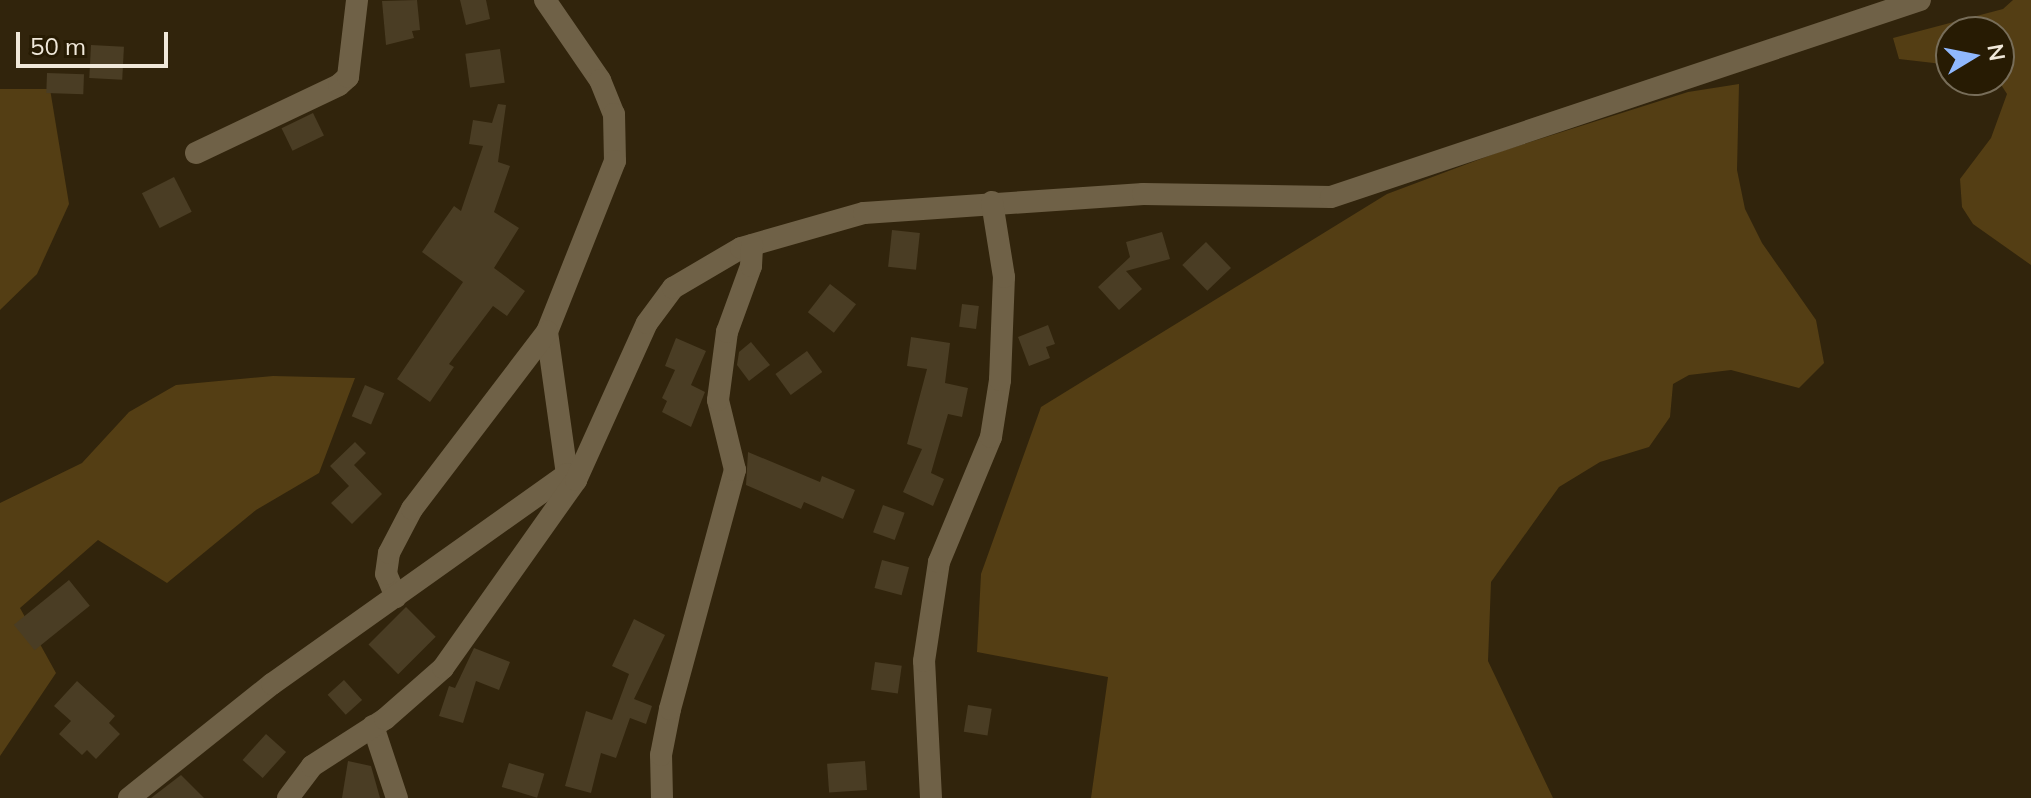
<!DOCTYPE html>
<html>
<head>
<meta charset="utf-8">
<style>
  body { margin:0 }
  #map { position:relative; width:2031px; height:798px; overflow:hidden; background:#31240c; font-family:Mulish,sans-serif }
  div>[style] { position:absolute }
  .green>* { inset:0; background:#543e14 }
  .building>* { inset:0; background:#4a3d24; transform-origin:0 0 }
  .minor>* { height:22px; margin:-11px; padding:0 11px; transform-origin:11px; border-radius:11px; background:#6f6147 }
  span { translate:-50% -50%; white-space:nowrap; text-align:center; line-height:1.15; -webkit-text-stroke:8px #271b03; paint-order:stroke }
  .north { position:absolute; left:1935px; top:16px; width:80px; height:80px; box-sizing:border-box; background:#271b03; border:2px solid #776d59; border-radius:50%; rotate:80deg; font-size:22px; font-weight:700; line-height:32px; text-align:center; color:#f0e8da }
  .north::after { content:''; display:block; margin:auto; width:28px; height:36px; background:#90b8fd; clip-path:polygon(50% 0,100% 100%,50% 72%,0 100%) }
  .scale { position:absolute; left:16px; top:32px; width:152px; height:36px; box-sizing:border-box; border:4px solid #f0e8da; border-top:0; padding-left:10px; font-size:24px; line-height:28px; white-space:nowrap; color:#f0e8da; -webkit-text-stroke:6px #271b03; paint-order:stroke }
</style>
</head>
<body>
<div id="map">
  <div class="green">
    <i style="clip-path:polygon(2013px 0,2031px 0,2031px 265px,1973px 224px,1962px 207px,1960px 179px,1991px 138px,2007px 94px,1998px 80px,1999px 32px,1951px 32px,1951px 65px,1899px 59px,1893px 38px,2003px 9px)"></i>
    <i style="clip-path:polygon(1739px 84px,1737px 170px,1745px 209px,1762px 243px,1816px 320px,1824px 363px,1799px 388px,1731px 370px,1689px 375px,1673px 384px,1670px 417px,1649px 447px,1600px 462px,1559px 487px,1491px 582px,1488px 661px,1553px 798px,1091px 798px,1108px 677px,977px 652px,981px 574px,1041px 407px,1387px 194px,1499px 152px,1688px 92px)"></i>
    <i style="clip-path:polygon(0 89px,50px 89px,69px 204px,37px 274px,0 310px)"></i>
    <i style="clip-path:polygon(273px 376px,355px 378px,319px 473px,256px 510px,167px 583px,98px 540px,20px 608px,56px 673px,0 756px,0 503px,82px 463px,129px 412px,176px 385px)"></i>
  </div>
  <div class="building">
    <i style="clip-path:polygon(417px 0,420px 30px,412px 31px,414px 38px,386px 45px,382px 1px)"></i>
    <i style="clip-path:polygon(460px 0,486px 0,490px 19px,466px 25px)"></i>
    <i style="left:91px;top:45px;width:33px;height:33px;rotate:3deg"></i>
    <i style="left:500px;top:49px;width:34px;height:35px;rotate:82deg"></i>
    <i style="left:47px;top:73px;width:37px;height:20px;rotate:2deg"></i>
    <i style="clip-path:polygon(498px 104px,506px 105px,498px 162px,510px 166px,494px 212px,519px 228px,494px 268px,525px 291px,507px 316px,493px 306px,449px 364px,454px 367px,430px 402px,397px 379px,463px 282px,422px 252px,454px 206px,461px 211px,483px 146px,469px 144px,473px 120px,492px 123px)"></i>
    <i style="left:313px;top:113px;width:25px;height:35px;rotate:64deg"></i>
    <i style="left:174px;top:177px;width:39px;height:36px;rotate:63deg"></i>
    <i style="left:892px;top:230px;width:28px;height:37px;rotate:6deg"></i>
    <i style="clip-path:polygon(1162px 232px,1170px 259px,1126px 271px,1142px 289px,1119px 310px,1098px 287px,1130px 257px,1126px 242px)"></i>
    <i style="left:1206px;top:242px;width:36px;height:33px;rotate:46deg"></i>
    <i style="left:830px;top:284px;width:33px;height:36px;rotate:38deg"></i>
    <i style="left:962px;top:304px;width:17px;height:23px;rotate:7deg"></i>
    <i style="clip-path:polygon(1048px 325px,1055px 344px,1046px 347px,1050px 358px,1029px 366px,1018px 337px)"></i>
    <i style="clip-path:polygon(911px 337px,950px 343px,945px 383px,968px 388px,962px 417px,948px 414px,931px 473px,944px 479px,933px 506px,903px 492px,922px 449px,907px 444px,927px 369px,907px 366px)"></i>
    <i style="clip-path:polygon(676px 338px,706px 351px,691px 385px,705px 392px,691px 427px,662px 412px,667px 401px,662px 398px,675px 370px,665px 366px)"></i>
    <i style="clip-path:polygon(751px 342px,770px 365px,749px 381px,737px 365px,739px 352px)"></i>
    <i style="left:807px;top:351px;width:26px;height:39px;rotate:54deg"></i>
    <i style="left:365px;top:385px;width:21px;height:34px;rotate:23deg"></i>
    <i style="clip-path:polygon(355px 442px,366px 453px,354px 465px,382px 494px,352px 524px,331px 503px,349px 486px,330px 466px)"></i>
    <i style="clip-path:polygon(748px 452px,820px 482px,822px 476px,855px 490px,843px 519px,804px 502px,801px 509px,746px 485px)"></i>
    <i style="left:883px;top:505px;width:23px;height:29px;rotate:20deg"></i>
    <i style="left:882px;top:560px;width:28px;height:29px;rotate:15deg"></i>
    <i style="left:69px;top:580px;width:33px;height:71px;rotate:51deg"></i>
    <i style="left:406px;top:607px;width:42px;height:53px;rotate:45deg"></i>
    <i style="clip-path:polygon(634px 619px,665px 635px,634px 699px,652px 706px,646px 724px,630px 718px,616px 758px,601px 753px,591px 793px,565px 786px,586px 711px,612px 720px,629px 674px,612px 666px)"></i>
    <i style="clip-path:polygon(474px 648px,510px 662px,499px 690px,476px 681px,463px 723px,439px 716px,449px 686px,455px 688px)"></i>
    <i style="left:875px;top:662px;width:27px;height:28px;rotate:8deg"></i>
    <i style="left:344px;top:680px;width:27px;height:22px;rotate:48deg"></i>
    <i style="clip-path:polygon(77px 681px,115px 716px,109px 723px,120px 734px,96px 759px,87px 750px,82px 755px,59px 734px,71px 721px,54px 706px)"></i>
    <i style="left:968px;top:705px;width:24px;height:27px;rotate:9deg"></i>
    <i style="left:266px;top:734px;width:27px;height:35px;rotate:42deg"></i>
    <i style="clip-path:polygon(348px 761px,371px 766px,380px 798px,342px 798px)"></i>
    <i style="left:865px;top:761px;width:29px;height:38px;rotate:86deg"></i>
    <i style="left:509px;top:763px;width:37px;height:25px;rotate:17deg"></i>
    <i style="clip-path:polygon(181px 775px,204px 798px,151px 798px)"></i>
  </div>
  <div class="minor">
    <i style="left:545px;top:0;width:97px;rotate:55.5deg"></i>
    <i style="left:600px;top:80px;width:37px;rotate:68deg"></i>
    <i style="left:614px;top:114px;width:47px;rotate:88.8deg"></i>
    <i style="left:615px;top:161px;width:184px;rotate:111.7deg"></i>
    <i style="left:547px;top:332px;width:143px;rotate:82deg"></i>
    <i style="left:567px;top:474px;width:11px;rotate:34deg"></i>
    <i style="left:196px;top:153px;width:158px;rotate:-25.4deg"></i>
    <i style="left:339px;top:85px;width:12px;rotate:-42deg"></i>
    <i style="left:348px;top:77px;width:78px;rotate:-83.3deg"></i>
    <i style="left:396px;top:597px;width:25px;rotate:-113deg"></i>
    <i style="left:386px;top:574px;width:21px;rotate:-82deg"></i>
    <i style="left:389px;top:553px;width:50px;rotate:-62.4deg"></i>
    <i style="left:412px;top:509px;width:223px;rotate:-52.7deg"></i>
    <i style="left:373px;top:726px;width:76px;rotate:71.6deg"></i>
    <i style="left:129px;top:798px;width:183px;rotate:-38.6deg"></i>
    <i style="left:272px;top:684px;width:362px;rotate:-35.4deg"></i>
    <i style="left:288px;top:798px;width:40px;rotate:-53deg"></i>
    <i style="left:312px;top:766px;width:87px;rotate:-32.8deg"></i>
    <i style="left:385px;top:719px;width:77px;rotate:-41.3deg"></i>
    <i style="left:443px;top:668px;width:230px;rotate:-54.7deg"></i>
    <i style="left:576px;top:480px;width:172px;rotate:-65.7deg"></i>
    <i style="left:647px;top:323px;width:44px;rotate:-53.4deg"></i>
    <i style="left:673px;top:288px;width:79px;rotate:-30.5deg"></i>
    <i style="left:741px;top:248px;width:128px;rotate:-15.9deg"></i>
    <i style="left:864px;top:213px;width:280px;rotate:-3.9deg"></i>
    <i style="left:1143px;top:194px;width:188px;rotate:0.9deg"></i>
    <i style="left:1331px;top:197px;width:621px;rotate:-18.49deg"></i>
    <i style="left:662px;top:798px;width:43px;rotate:-91.3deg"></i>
    <i style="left:661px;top:755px;width:47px;rotate:-78.9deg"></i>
    <i style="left:670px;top:709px;width:248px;rotate:-74.8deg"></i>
    <i style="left:735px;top:470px;width:72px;rotate:-103.7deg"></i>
    <i style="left:718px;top:400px;width:69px;rotate:-82.5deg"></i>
    <i style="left:727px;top:332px;width:70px;rotate:-70deg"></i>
    <i style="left:751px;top:266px;width:21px;rotate:-87deg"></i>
    <i style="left:931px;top:798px;width:137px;rotate:-92.9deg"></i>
    <i style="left:924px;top:661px;width:100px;rotate:-81.4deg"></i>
    <i style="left:939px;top:562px;width:135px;rotate:-67.4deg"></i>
    <i style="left:991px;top:437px;width:58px;rotate:-81deg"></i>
    <i style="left:1000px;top:380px;width:103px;rotate:-87.8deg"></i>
    <i style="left:1004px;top:277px;width:76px;rotate:-99.1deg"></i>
  </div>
  <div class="north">N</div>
  <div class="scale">50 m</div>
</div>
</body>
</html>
